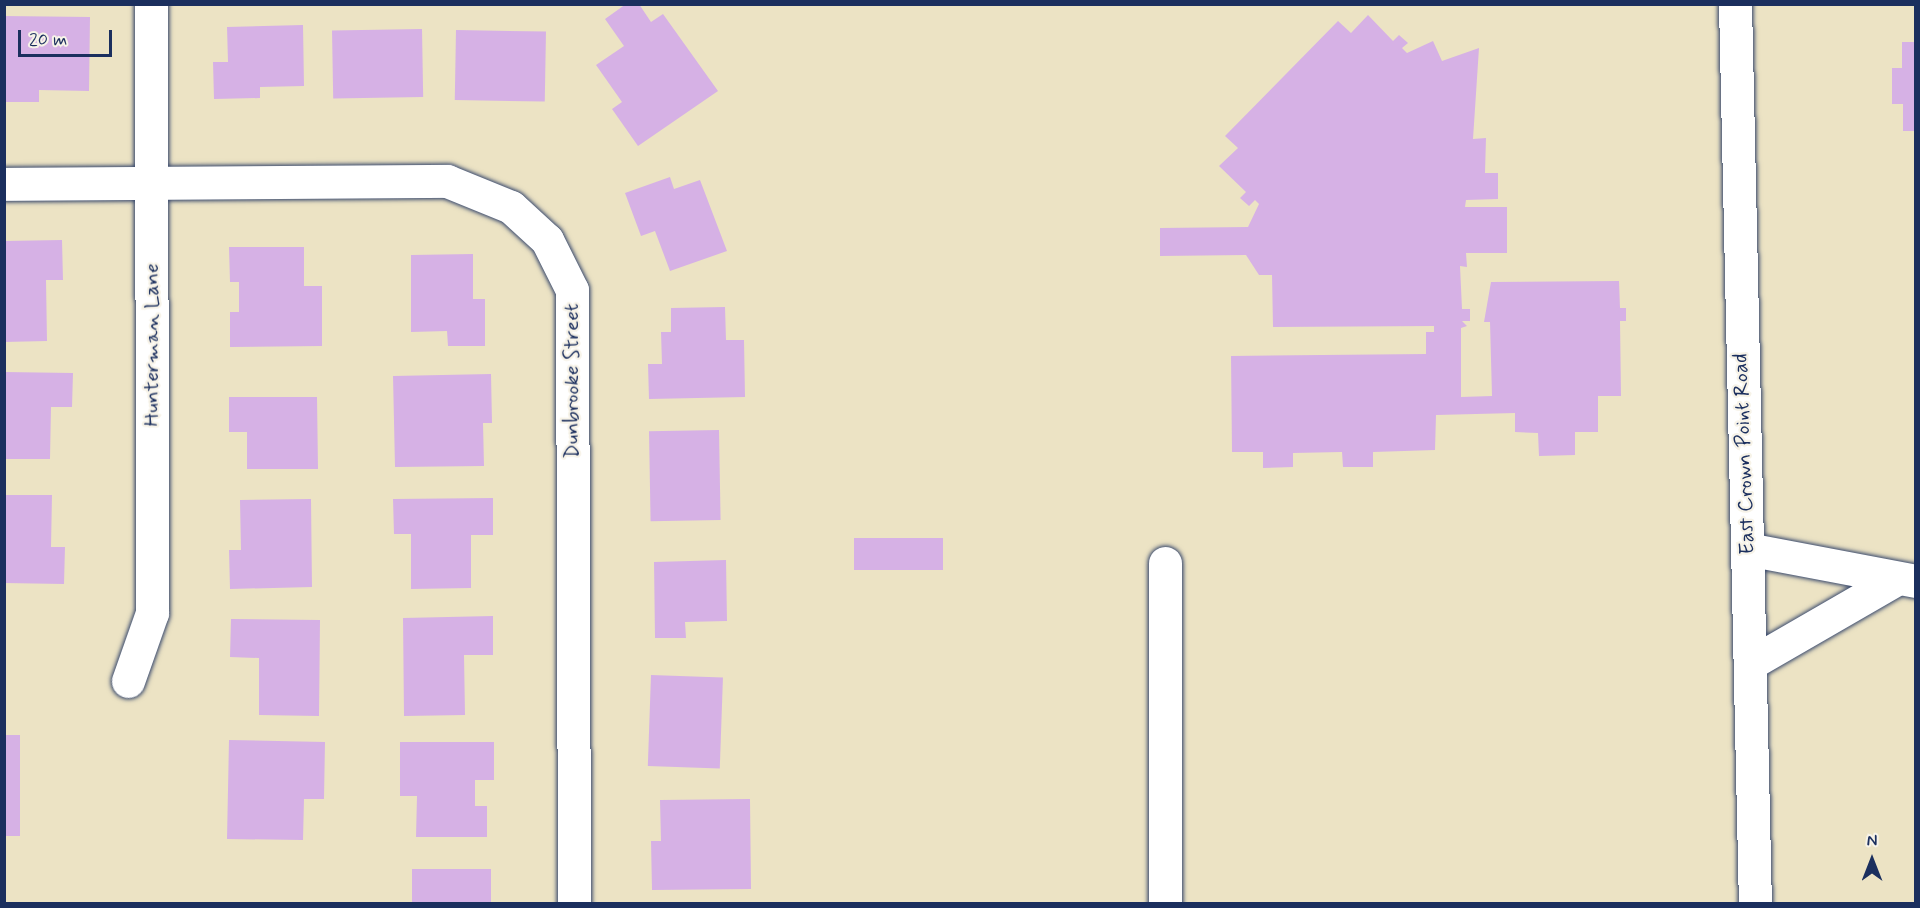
<!DOCTYPE html>
<html>
<head>
<meta charset="utf-8">
<style>
  body { margin:0 }
  #map { position:relative; width:1920px; height:908px; overflow:hidden; background:#ece3c4; font-family:Mynerve,sans-serif }
  div>[style] { position:absolute }
  .building>* { inset:0; background:#d6b1e5; transform-origin:0 0 }
  .roads { filter:drop-shadow(0 0 2px #3a4a6d) drop-shadow(0 0 2px #3a4a6d) }
  .minor>* { height:33px; margin:-16.5px; padding:0 16.5px; transform-origin:16.5px; border-radius:16.5px; background:#fff }
  span { translate:-50% -50%; white-space:nowrap; text-align:center; line-height:1.15; -webkit-text-stroke:4.5px #f7f3e8; paint-order:stroke }
  .street-label { font-size:21px; color:#1b2f5e }
  .frame { position:absolute; inset:0; border:6px solid #1b2f5e; pointer-events:none }
  .north { position:absolute; left:1842px; top:830px; width:60px; height:60px; -webkit-text-stroke:4px #f7f3e8; paint-order:stroke; rotate:0deg; font-size:16px; font-weight:700; line-height:24px; text-align:center; color:#1b2f5e }
  .north::after { content:''; display:block; margin:auto; width:21px; height:27px; background:#1b2f5e; clip-path:polygon(50% 0,100% 100%,50% 72%,0 100%) }
  .scale { position:absolute; left:18px; top:30px; width:94px; height:27px; box-sizing:border-box; border:3px solid #1b2f5e; border-top:0; padding-left:8px; font-size:18px; line-height:21px; white-space:nowrap; color:#1b2f5e; -webkit-text-stroke:4px #f7f3e8; paint-order:stroke }
</style>
</head>
<body>
<div id="map">
  <div class="building">
    <i style="clip-path:polygon(626px 4px,639px 4px,651px 22px,663px 14px,718px 91px,638px 146px,612px 109px,622px 102px,596px 65px,624px 46px,605px 19px)"></i>
    <i style="clip-path:polygon(1368px 15px,1393px 41px,1399px 35px,1408px 43px,1402px 48px,1407px 53px,1433px 41px,1442px 61px,1479px 48px,1473px 139px,1486px 138px,1485px 173px,1498px 173px,1498px 199px,1466px 200px,1465px 207px,1507px 207px,1507px 253px,1466px 253px,1467px 267px,1460px 266px,1462px 309px,1470px 309px,1470px 321px,1462px 321px,1467px 326px,1461px 328px,1461px 397px,1492px 396px,1490px 322px,1484px 322px,1491px 282px,1619px 281px,1620px 308px,1626px 308px,1626px 321px,1620px 321px,1621px 396px,1598px 396px,1598px 432px,1575px 432px,1575px 455px,1539px 456px,1538px 433px,1515px 432px,1515px 413px,1436px 415px,1435px 450px,1373px 452px,1373px 467px,1343px 467px,1342px 452px,1293px 453px,1293px 467px,1263px 468px,1263px 452px,1232px 452px,1231px 356px,1426px 354px,1426px 332px,1434px 332px,1434px 326px,1273px 327px,1272px 275px,1259px 275px,1246px 255px,1160px 256px,1160px 228px,1248px 227px,1259px 204px,1255px 200px,1249px 206px,1240px 198px,1246px 192px,1219px 166px,1238px 148px,1225px 136px,1338px 21px,1351px 33px)"></i>
    <i style="clip-path:polygon(4px 16px,90px 17px,89px 91px,39px 90px,39px 102px,4px 102px)"></i>
    <i style="clip-path:polygon(303px 25px,304px 86px,260px 87px,260px 98px,214px 99px,213px 62px,228px 62px,227px 27px)"></i>
    <i style="left:422px;top:29px;width:68px;height:90px;rotate:89deg"></i>
    <i style="left:456px;top:30px;width:90px;height:70px;rotate:1deg"></i>
    <i style="clip-path:polygon(1902px 42px,1916px 42px,1916px 131px,1903px 131px,1903px 104px,1892px 104px,1892px 68px,1902px 68px)"></i>
    <i style="clip-path:polygon(670px 177px,674px 189px,700px 180px,727px 251px,670px 271px,655px 231px,641px 236px,625px 193px)"></i>
    <i style="clip-path:polygon(62px 240px,63px 280px,46px 280px,47px 341px,4px 342px,4px 241px)"></i>
    <i style="clip-path:polygon(229px 247px,304px 247px,304px 286px,322px 286px,322px 346px,230px 347px,230px 312px,239px 312px,239px 282px,230px 282px)"></i>
    <i style="clip-path:polygon(473px 254px,473px 299px,485px 299px,485px 346px,448px 346px,447px 331px,411px 332px,411px 255px)"></i>
    <i style="clip-path:polygon(725px 307px,726px 340px,744px 340px,745px 397px,649px 399px,648px 364px,662px 364px,661px 332px,671px 332px,671px 308px)"></i>
    <i style="clip-path:polygon(4px 372px,73px 373px,72px 407px,51px 407px,50px 459px,4px 459px)"></i>
    <i style="clip-path:polygon(491px 374px,492px 423px,483px 423px,484px 466px,395px 467px,393px 376px)"></i>
    <i style="clip-path:polygon(229px 397px,317px 397px,318px 469px,247px 469px,247px 432px,229px 432px)"></i>
    <i style="left:719px;top:430px;width:90px;height:70px;rotate:89deg"></i>
    <i style="clip-path:polygon(4px 495px,52px 495px,51px 547px,65px 547px,64px 584px,4px 583px)"></i>
    <i style="clip-path:polygon(493px 498px,493px 535px,471px 535px,471px 588px,411px 589px,411px 534px,394px 534px,393px 499px)"></i>
    <i style="clip-path:polygon(311px 499px,312px 587px,230px 589px,229px 550px,241px 550px,240px 500px)"></i>
    <i style="left:943px;top:538px;width:32px;height:89px;rotate:90deg"></i>
    <i style="clip-path:polygon(726px 560px,727px 621px,685px 622px,686px 638px,655px 638px,654px 562px)"></i>
    <i style="clip-path:polygon(493px 616px,493px 655px,464px 655px,465px 715px,404px 716px,403px 618px)"></i>
    <i style="clip-path:polygon(231px 619px,320px 620px,319px 716px,259px 715px,259px 658px,230px 657px)"></i>
    <i style="left:651px;top:675px;width:72px;height:91px;rotate:2deg"></i>
    <i style="left:4px;top:735px;width:16px;height:101px"></i>
    <i style="clip-path:polygon(229px 740px,325px 742px,324px 799px,304px 799px,303px 840px,227px 839px)"></i>
    <i style="clip-path:polygon(400px 742px,494px 742px,494px 780px,475px 780px,475px 806px,487px 806px,487px 837px,416px 837px,417px 796px,400px 796px)"></i>
    <i style="clip-path:polygon(750px 799px,751px 889px,652px 890px,651px 841px,661px 841px,660px 800px)"></i>
    <i style="left:491px;top:869px;width:35px;height:79px;rotate:90deg"></i>
  </div>
  <div class="roads">
    <div class="minor">
      <i style="left:1735px;top:4px;width:900px;rotate:88.73deg"></i>
      <i style="left:4px;top:184px;width:443px;rotate:-0.4deg"></i>
      <i style="left:447px;top:181px;width:69px;rotate:22.1deg"></i>
      <i style="left:511px;top:207px;width:49px;rotate:42.5deg"></i>
      <i style="left:547px;top:240px;width:56px;rotate:63.4deg"></i>
      <i style="left:572px;top:290px;width:614px;rotate:89.81deg"></i>
      <i style="left:1747px;top:549px;width:172px;rotate:10.7deg"></i>
      <i style="left:1751px;top:663px;width:164px;rotate:-30deg"></i>
      <i style="left:128px;top:681px;width:72px;rotate:-70.6deg"></i>
      <i style="left:152px;top:613px;width:609px;rotate:-90.09deg"></i>
      <i style="left:1165px;top:904px;width:341px;rotate:-90deg"></i>
    </div>
  </div>
  <div class="street-label">
    <span style="left:152px;top:345px;rotate:-90deg">Hunterman Lane</span>
    <span style="left:572px;top:381px;rotate:-90deg">Dunbrooke Street</span>
    <span style="left:1744px;top:454px;rotate:-92deg">East Crown Point Road</span>
  </div>
  <div class="frame"></div>
  <div class="north">N</div>
  <div class="scale">20 m</div>
</div>
</body>
</html>
